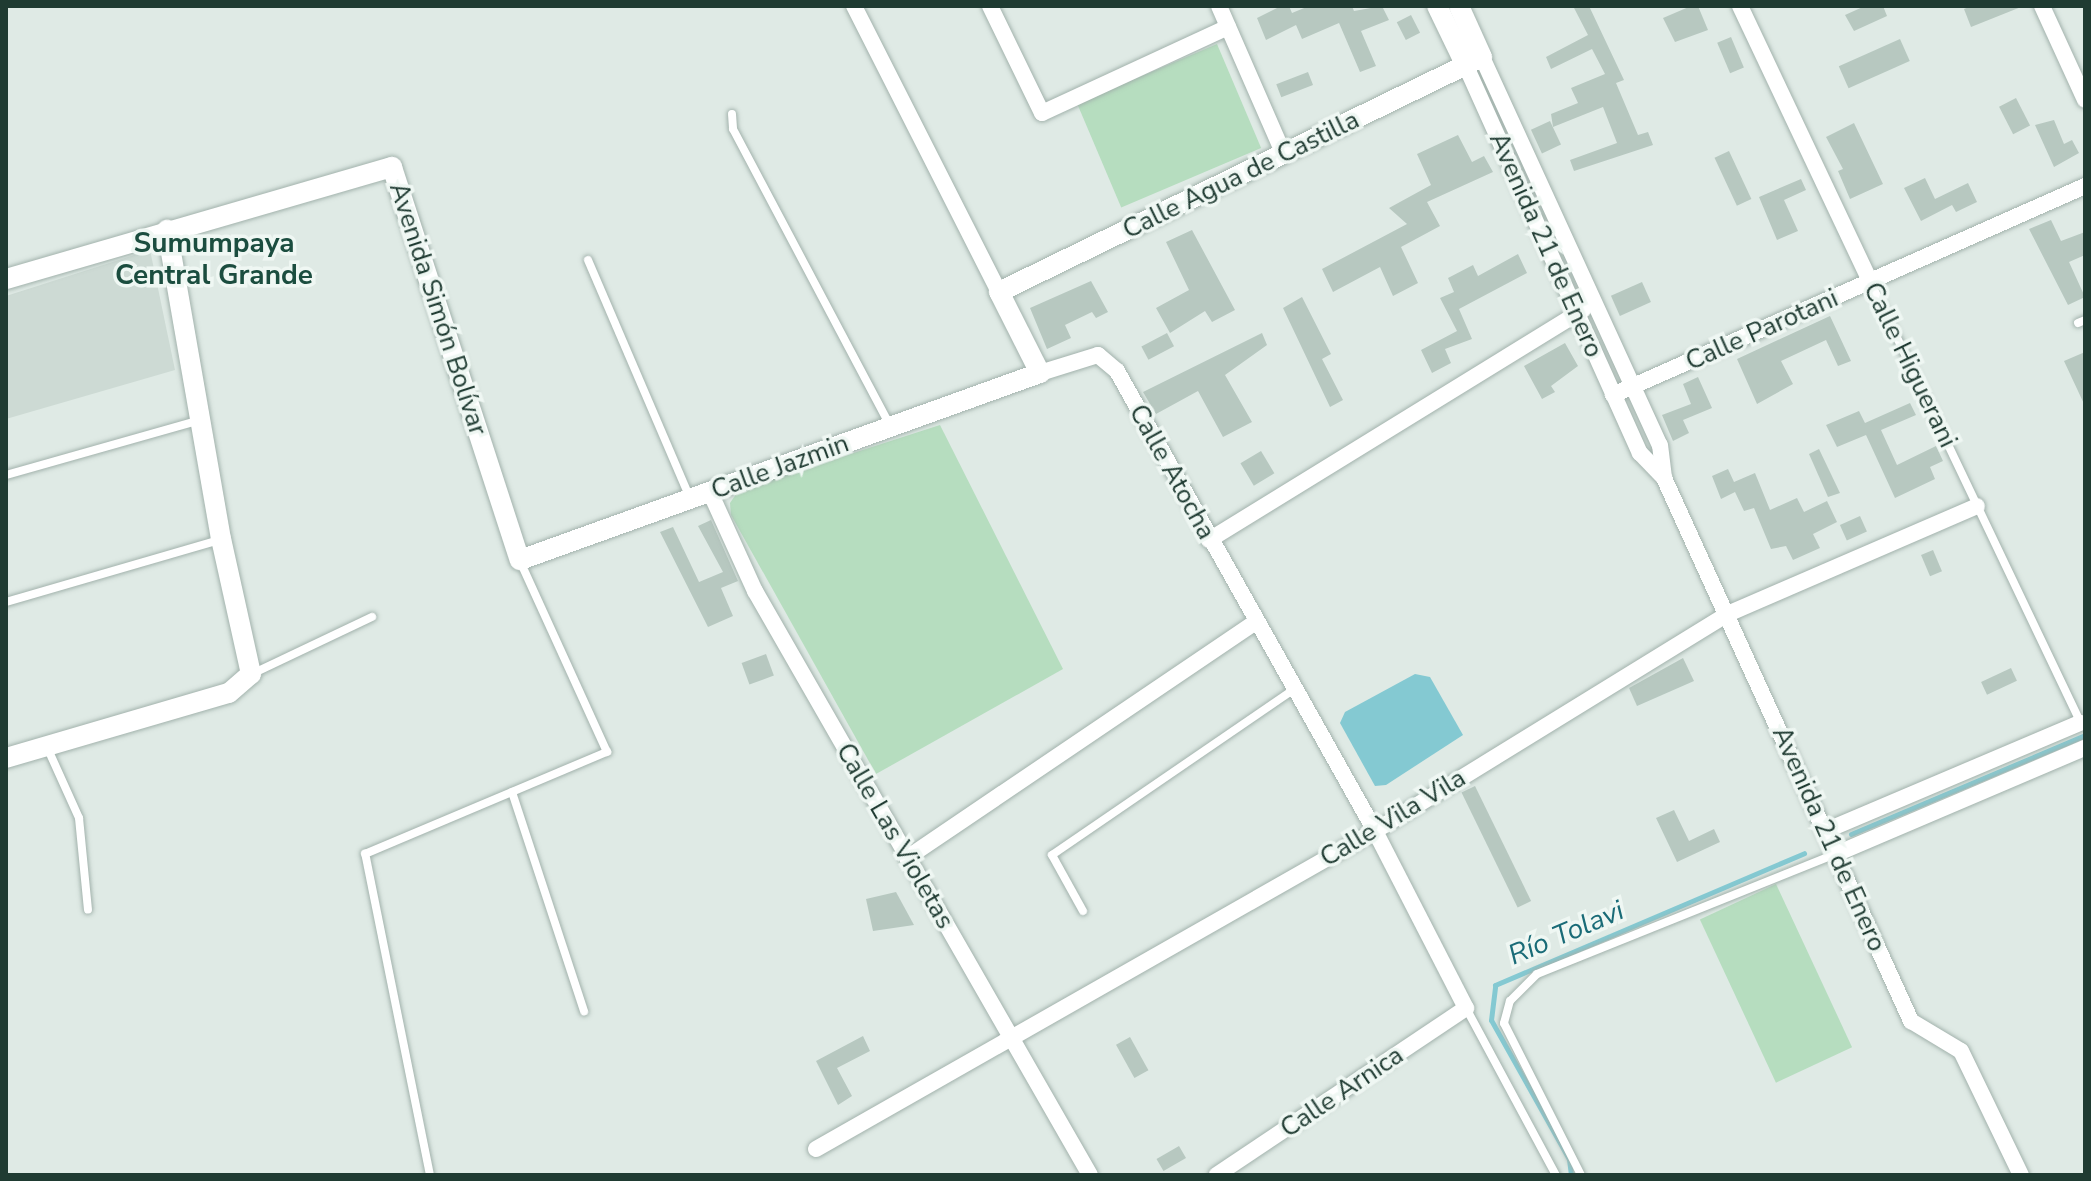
<!DOCTYPE html>
<html>
<head>
<meta charset="utf-8">
<style>
  body { margin:0 }
  #map { position:relative; width:2091px; height:1181px; overflow:hidden; background:#dfeae5; font-family:"Nunito Sans",sans-serif }
  div>[style] { position:absolute }
  .built>* { inset:0; background:#cddad4 }
  .green>* { inset:0; background:#b6ddbf; transform-origin:0 0 }
  .water>* { inset:0; background:#84c9d2 }
  .stream>* { height:5px; margin:-2.5px; padding:0 2.5px; transform-origin:2.5px; border-radius:2.5px; background:#84c9d2 }
  .building>* { inset:0; background:#b7c8c0; transform-origin:0 0 }
  .roads { filter:drop-shadow(0 0 2px #a2b2ac) drop-shadow(0 0 2px #a2b2ac) }
  .service>* { height:8px; margin:-4px; padding:0 4px; transform-origin:4px; border-radius:4px; background:#fff }
  .minor>* { height:16px; margin:-8px; padding:0 8px; transform-origin:8px; border-radius:8px; background:#fff }
  .tertiary>* { height:20px; margin:-10px; padding:0 10px; transform-origin:10px; border-radius:10px; background:#fff }
  span { translate:-50% -50%; white-space:nowrap; text-align:center; line-height:1.15; -webkit-text-stroke:7px #eff7f3; paint-order:stroke }
  .street-label { font-size:26px; color:#1f3b32 }
  .neighbourhood-label { font-size:28px; color:#1b4d3f; font-weight:700 }
  .water-label { font-size:28px; color:#196b77; font-style:italic }
  .frame { position:absolute; inset:0; border:8px solid #1f3b32; pointer-events:none }
</style>
</head>
<body>
<div id="map">
  <div class="built">
    <i style="clip-path:polygon(150px 250px,175px 370px,6px 419px,6px 296px)"></i>
  </div>
  <div class="green">
    <i style="left:1217px;top:44px;width:113px;height:152px;rotate:67deg"></i>
    <i style="clip-path:polygon(940px 425px,1063px 669px,876px 774px,731px 515px,730px 503px,739px 490px)"></i>
    <i style="left:1776px;top:884px;width:180px;height:84px;rotate:65deg"></i>
  </div>
  <div class="water">
    <i style="clip-path:polygon(1415px 674px,1430px 677px,1463px 735px,1386px 785px,1375px 786px,1340px 723px,1345px 712px)"></i>
  </div>
  <div class="stream">
    <i style="left:1851px;top:834px;width:254px;rotate:-22.9deg"></i>
    <i style="left:1571px;top:1175px;width:16px;rotate:-97deg"></i>
    <i style="left:1569px;top:1159px;width:159px;rotate:-119.3deg"></i>
    <i style="left:1491px;top:1020px;width:35px;rotate:-83deg"></i>
    <i style="left:1495px;top:985px;width:336px;rotate:-23.1deg"></i>
  </div>
  <div class="building">
    <i style="clip-path:polygon(1281px 6px,1289px 6px,1292px 13px,1309px 6px,1352px 6px,1354px 11px,1382px 6px,1389px 20px,1361px 31px,1376px 66px,1360px 72px,1339px 23px,1302px 39px,1296px 25px,1266px 40px,1257px 18px)"></i>
    <i style="clip-path:polygon(1573px 6px,1589px 6px,1624px 80px,1616px 83px,1638px 135px,1648px 132px,1653px 145px,1574px 171px,1570px 160px,1617px 143px,1603px 107px,1553px 127px,1551px 114px,1578px 103px,1571px 88px,1605px 74px,1592px 49px,1551px 69px,1546px 57px,1588px 35px)"></i>
    <i style="clip-path:polygon(1691px 6px,1698px 6px,1708px 30px,1675px 42px,1663px 18px)"></i>
    <i style="clip-path:polygon(1865px 6px,1883px 6px,1887px 16px,1854px 31px,1845px 15px)"></i>
    <i style="clip-path:polygon(1971px 6px,2021px 6px,2021px 7px,1971px 27px,1964px 9px)"></i>
    <i style="left:1411px;top:15px;width:20px;height:16px;rotate:63deg"></i>
    <i style="left:1731px;top:37px;width:33px;height:15px;rotate:67deg"></i>
    <i style="left:1900px;top:39px;width:24px;height:67px;rotate:66deg"></i>
    <i style="left:1308px;top:72px;width:14px;height:34px;rotate:69deg"></i>
    <i style="left:2016px;top:98px;width:31px;height:19px;rotate:63deg"></i>
    <i style="clip-path:polygon(2054px 120px,2064px 144px,2072px 140px,2079px 153px,2054px 167px,2035px 125px)"></i>
    <i style="left:1550px;top:121px;width:26px;height:21px;rotate:65deg"></i>
    <i style="clip-path:polygon(1854px 123px,1883px 184px,1850px 199px,1838px 171px,1843px 169px,1826px 137px)"></i>
    <i style="clip-path:polygon(1458px 135px,1472px 162px,1484px 156px,1493px 172px,1427px 202px,1440px 226px,1401px 247px,1418px 283px,1393px 296px,1380px 267px,1333px 292px,1322px 269px,1407px 224px,1389px 208px,1431px 185px,1417px 154px)"></i>
    <i style="left:1729px;top:151px;width:53px;height:16px;rotate:65deg"></i>
    <i style="clip-path:polygon(1925px 178px,1935px 199px,1968px 183px,1977px 202px,1956px 212px,1952px 205px,1921px 221px,1904px 188px)"></i>
    <i style="clip-path:polygon(1801px 179px,1806px 190px,1784px 200px,1798px 231px,1777px 240px,1759px 197px)"></i>
    <i style="clip-path:polygon(2051px 220px,2061px 241px,2085px 232px,2085px 255px,2069px 262px,2085px 297px,2068px 305px,2029px 229px)"></i>
    <i style="clip-path:polygon(1192px 230px,1235px 310px,1212px 322px,1205px 311px,1170px 333px,1156px 308px,1189px 290px,1166px 242px)"></i>
    <i style="clip-path:polygon(1518px 254px,1527px 273px,1459px 309px,1472px 339px,1445px 349px,1451px 363px,1432px 373px,1421px 350px,1457px 331px,1440px 298px,1454px 292px,1448px 278px,1473px 265px,1478px 276px)"></i>
    <i style="clip-path:polygon(1091px 281px,1108px 312px,1096px 318px,1092px 312px,1065px 325px,1071px 338px,1047px 349px,1030px 308px)"></i>
    <i style="left:1642px;top:282px;width:22px;height:34px;rotate:66deg"></i>
    <i style="clip-path:polygon(1302px 297px,1331px 354px,1322px 359px,1343px 400px,1330px 407px,1283px 308px)"></i>
    <i style="clip-path:polygon(1830px 316px,1851px 361px,1838px 366px,1826px 340px,1781px 361px,1793px 384px,1757px 404px,1737px 359px)"></i>
    <i style="left:1167px;top:333px;width:15px;height:29px;rotate:62deg"></i>
    <i style="clip-path:polygon(1262px 333px,1267px 345px,1225px 375px,1252px 422px,1223px 437px,1198px 391px,1156px 414px,1143px 392px)"></i>
    <i style="clip-path:polygon(1565px 343px,1578px 366px,1551px 386px,1555px 392px,1542px 399px,1524px 366px)"></i>
    <i style="clip-path:polygon(2085px 352px,2085px 406px,2064px 361px)"></i>
    <i style="clip-path:polygon(1698px 377px,1712px 408px,1683px 420px,1689px 433px,1673px 441px,1662px 415px,1691px 404px,1683px 384px)"></i>
    <i style="clip-path:polygon(1910px 403px,1916px 415px,1881px 430px,1897px 465px,1936px 446px,1943px 461px,1930px 467px,1935px 479px,1895px 498px,1866px 435px,1837px 447px,1826px 425px,1859px 411px,1865px 423px)"></i>
    <i style="clip-path:polygon(1819px 449px,1840px 493px,1828px 497px,1809px 454px)"></i>
    <i style="left:1261px;top:451px;width:26px;height:24px;rotate:59deg"></i>
    <i style="clip-path:polygon(1728px 469px,1734px 482px,1755px 473px,1770px 510px,1797px 498px,1804px 512px,1827px 501px,1837px 522px,1813px 534px,1820px 548px,1793px 560px,1786px 546px,1771px 549px,1754px 508px,1744px 511px,1735px 492px,1721px 499px,1712px 476px)"></i>
    <i style="left:1860px;top:516px;width:17px;height:22px;rotate:66deg"></i>
    <i style="clip-path:polygon(711px 520px,738px 581px,721px 588px,733px 616px,708px 627px,660px 532px,673px 527px,699px 582px,723px 572px,698px 526px)"></i>
    <i style="left:1933px;top:550px;width:23px;height:13px;rotate:67deg"></i>
    <i style="left:766px;top:654px;width:23px;height:26px;rotate:70deg"></i>
    <i style="clip-path:polygon(1683px 658px,1694px 681px,1637px 706px,1629px 688px)"></i>
    <i style="left:2011px;top:668px;width:14px;height:33px;rotate:65deg"></i>
    <i style="left:1475px;top:786px;width:128px;height:15px;rotate:64deg"></i>
    <i style="clip-path:polygon(1674px 810px,1689px 841px,1714px 829px,1720px 842px,1677px 862px,1656px 818px)"></i>
    <i style="clip-path:polygon(896px 892px,914px 925px,873px 931px,866px 899px)"></i>
    <i style="clip-path:polygon(863px 1036px,870px 1051px,837px 1068px,852px 1096px,838px 1105px,816px 1061px)"></i>
    <i style="left:1130px;top:1037px;width:38px;height:16px;rotate:61deg"></i>
    <i style="left:1179px;top:1146px;width:14px;height:26px;rotate:60deg"></i>
  </div>
  <div class="roads">
    <div class="service">
      <i style="left:732px;top:114px;width:15px;rotate:86deg"></i>
      <i style="left:733px;top:129px;width:336px;rotate:62.1deg"></i>
      <i style="left:588px;top:260px;width:259px;rotate:66.8deg"></i>
      <i style="left:1870px;top:281px;width:488px;rotate:64.5deg"></i>
      <i style="left:2078px;top:323px;width:8px;rotate:-23deg"></i>
      <i style="left:6px;top:475px;width:203px;rotate:-15.8deg"></i>
      <i style="left:6px;top:602px;width:223px;rotate:-16.2deg"></i>
      <i style="left:252px;top:674px;width:133px;rotate:-25.4deg"></i>
      <i style="left:47px;top:747px;width:78px;rotate:65.7deg"></i>
      <i style="left:79px;top:818px;width:92px;rotate:84.4deg"></i>
      <i style="left:512px;top:792px;width:231px;rotate:71.8deg"></i>
      <i style="left:1083px;top:911px;width:64px;rotate:-119deg"></i>
      <i style="left:1052px;top:855px;width:292px;rotate:-34.4deg"></i>
      <i style="left:1466px;top:1008px;width:190px;rotate:61.7deg"></i>
      <i style="left:430px;top:1175px;width:328px;rotate:-101.4deg"></i>
      <i style="left:365px;top:854px;width:263px;rotate:-22.9deg"></i>
      <i style="left:607px;top:752px;width:210px;rotate:-114.5deg"></i>
      <i style="left:1581px;top:1175px;width:170px;rotate:-116.9deg"></i>
      <i style="left:1504px;top:1023px;width:23px;rotate:-75deg"></i>
      <i style="left:1510px;top:1001px;width:38px;rotate:-45deg"></i>
      <i style="left:1537px;top:974px;width:321px;rotate:-21.9deg"></i>
    </div>
    <div class="minor">
      <i style="left:854px;top:6px;width:321px;rotate:63.1deg"></i>
      <i style="left:990px;top:6px;width:119px;rotate:64.1deg"></i>
      <i style="left:1042px;top:113px;width:205px;rotate:-24.8deg"></i>
      <i style="left:1219px;top:6px;width:163px;rotate:66.4deg"></i>
      <i style="left:1740px;top:6px;width:304px;rotate:64.7deg"></i>
      <i style="left:2042px;top:6px;width:103px;rotate:65.4deg"></i>
      <i style="left:1482px;top:57px;width:427px;rotate:65.4deg"></i>
      <i style="left:1660px;top:445px;width:33px;rotate:83deg"></i>
      <i style="left:1664px;top:478px;width:597px;rotate:65.54deg"></i>
      <i style="left:1911px;top:1021px;width:58px;rotate:31deg"></i>
      <i style="left:1961px;top:1051px;width:138px;rotate:64.2deg"></i>
      <i style="left:1465px;top:64px;width:427px;rotate:65.8deg"></i>
      <i style="left:1640px;top:453px;width:35px;rotate:46deg"></i>
      <i style="left:1040px;top:373px;width:61px;rotate:-17.2deg"></i>
      <i style="left:1098px;top:355px;width:25px;rotate:40deg"></i>
      <i style="left:1117px;top:371px;width:527px;rotate:60.71deg"></i>
      <i style="left:1375px;top:831px;width:199px;rotate:62.8deg"></i>
      <i style="left:1466px;top:1008px;width:300px;rotate:146.2deg"></i>
      <i style="left:1613px;top:395px;width:516px;rotate:-23.88deg"></i>
      <i style="left:710px;top:492px;width:109px;rotate:65.6deg"></i>
      <i style="left:755px;top:591px;width:673px;rotate:60.16deg"></i>
      <i style="left:1209px;top:540px;width:439px;rotate:-31.6deg"></i>
      <i style="left:1825px;top:831px;width:277px;rotate:-23deg"></i>
      <i style="left:1836px;top:854px;width:271px;rotate:-23.1deg"></i>
      <i style="left:907px;top:858px;width:420px;rotate:-34.1deg"></i>
      <i style="left:816px;top:1149px;width:643px;rotate:-29.63deg"></i>
      <i style="left:1375px;top:831px;width:417px;rotate:-31.6deg"></i>
      <i style="left:1730px;top:613px;width:269px;rotate:-23.4deg"></i>
    </div>
    <div class="tertiary">
      <i style="left:1437px;top:6px;width:64px;rotate:64.2deg"></i>
      <i style="left:6px;top:279px;width:402px;rotate:-16.2deg"></i>
      <i style="left:392px;top:167px;width:413px;rotate:72deg"></i>
      <i style="left:520px;top:560px;width:553px;rotate:-19.78deg"></i>
      <i style="left:1040px;top:373px;width:91px;rotate:-116.8deg"></i>
      <i style="left:999px;top:292px;width:537px;rotate:-25.94deg"></i>
      <i style="left:1482px;top:57px;width:56px;rotate:-114.3deg"></i>
      <i style="left:6px;top:758px;width:232px;rotate:-16.3deg"></i>
      <i style="left:229px;top:693px;width:29px;rotate:-41deg"></i>
      <i style="left:251px;top:674px;width:138px;rotate:-102.5deg"></i>
      <i style="left:221px;top:539px;width:314px;rotate:-99.9deg"></i>
    </div>
  </div>
  <div class="street-label">
    <span style="left:1241px;top:175px;rotate:-26deg">Calle Agua de Castilla</span>
    <span style="left:1546px;top:245px;rotate:66deg">Avenida 21 de Enero</span>
    <span style="left:438px;top:309px;rotate:72deg">Avenida Simón Bolívar</span>
    <span style="left:1762px;top:330px;rotate:-24deg">Calle Parotani</span>
    <span style="left:1910px;top:365px;rotate:64deg">Calle Higuerani</span>
    <span style="left:780px;top:467px;rotate:-20deg">Calle Jazmin</span>
    <span style="left:1172px;top:472px;rotate:61deg">Calle Atocha</span>
    <span style="left:1393px;top:818px;rotate:-31deg">Calle Vila Vila</span>
    <span style="left:895px;top:836px;rotate:60deg">Calle Las Violetas</span>
    <span style="left:1829px;top:839px;rotate:66deg">Avenida 21 de Enero</span>
    <span style="left:1342px;top:1092px;rotate:-34deg">Calle Arnica</span>
  </div>
  <div class="neighbourhood-label">
    <span style="left:214px;top:259px">Sumumpaya<br>Central Grande</span>
  </div>
  <div class="water-label">
    <span style="left:1566px;top:933px;rotate:-23deg">Río Tolavi</span>
  </div>
  <div class="frame"></div>
</div>
</body>
</html>
